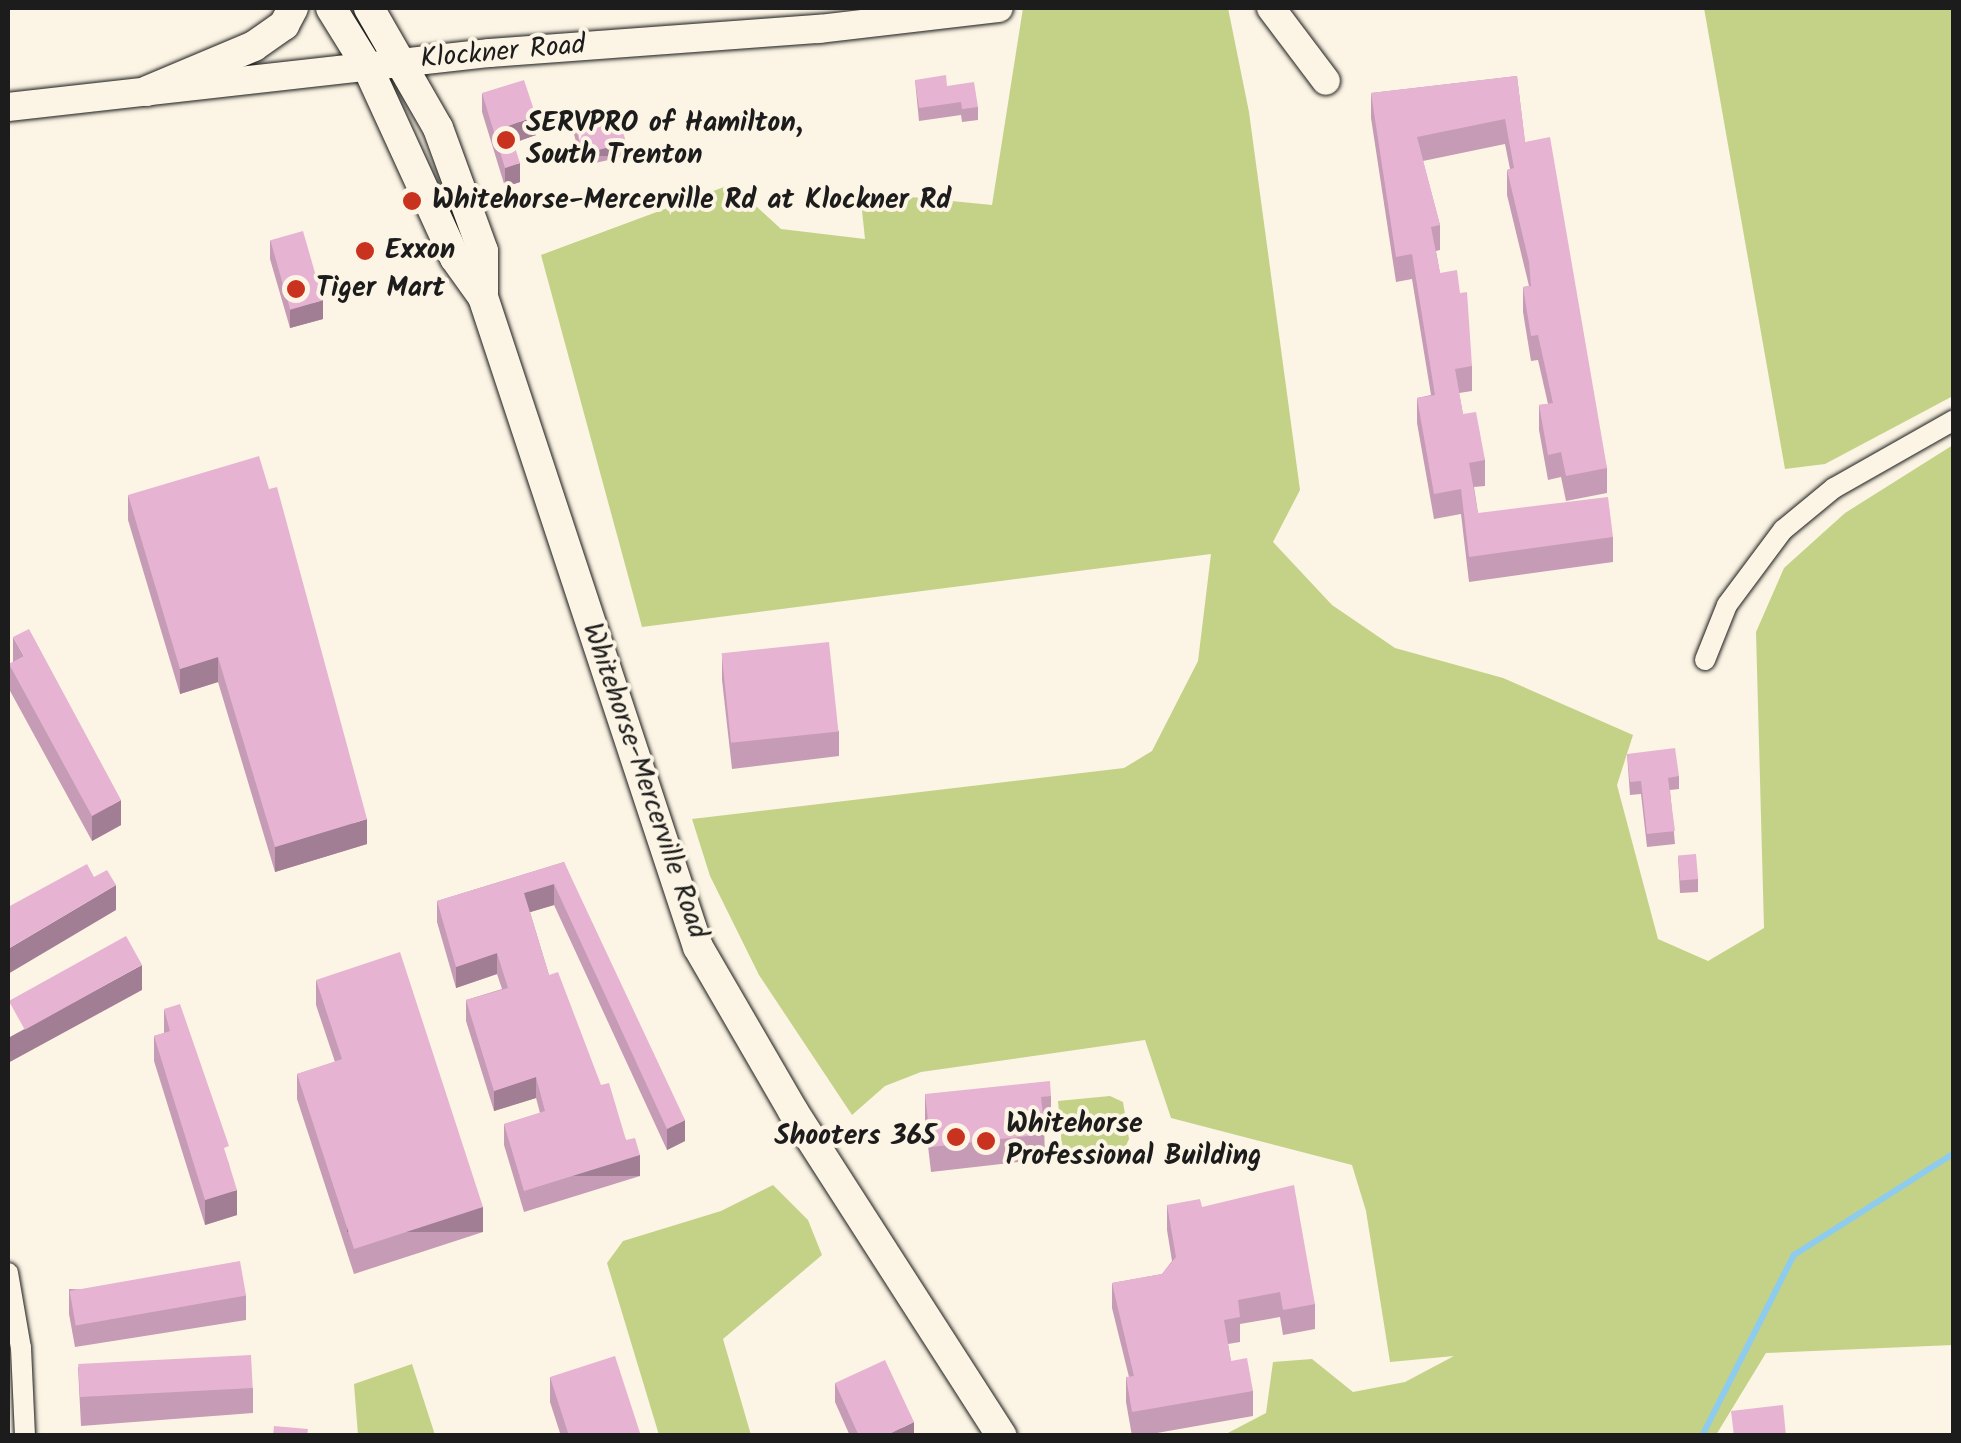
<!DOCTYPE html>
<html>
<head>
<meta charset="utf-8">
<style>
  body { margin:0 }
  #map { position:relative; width:1961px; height:1443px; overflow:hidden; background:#fcf5e5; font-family:Kalam,sans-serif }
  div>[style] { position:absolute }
  .green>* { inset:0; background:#c3d287 }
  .stream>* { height:6px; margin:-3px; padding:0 3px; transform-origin:3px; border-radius:3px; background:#8dccee }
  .roads { filter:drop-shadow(0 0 2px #1c1c1c) drop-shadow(0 0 2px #1c1c1c) }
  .minor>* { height:20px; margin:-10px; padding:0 10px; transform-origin:10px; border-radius:10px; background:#fcf5e5 }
  .secondary>* { height:28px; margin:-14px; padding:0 14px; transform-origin:14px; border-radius:14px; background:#fcf5e5 }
  .primary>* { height:30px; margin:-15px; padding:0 15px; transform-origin:15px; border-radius:15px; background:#fcf5e5 }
  .wall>* { inset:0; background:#c69bb5 }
  .shaded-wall>* { inset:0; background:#a17e93; transform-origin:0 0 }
  .building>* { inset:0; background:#e6b4d2; transform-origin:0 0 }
  .dots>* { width:28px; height:28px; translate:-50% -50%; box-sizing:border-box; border:5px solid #fcf5e5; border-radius:50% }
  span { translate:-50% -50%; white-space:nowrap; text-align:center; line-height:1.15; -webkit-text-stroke:8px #fcf5e5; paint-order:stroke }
  .street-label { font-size:28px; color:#1c1c1c }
  .poi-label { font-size:28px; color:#1c1c1c; font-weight:700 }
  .left { translate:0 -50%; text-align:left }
  .right { translate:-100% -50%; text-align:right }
  .frame { position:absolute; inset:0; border:10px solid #1c1c1c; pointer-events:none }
</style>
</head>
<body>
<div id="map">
  <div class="green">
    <i style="clip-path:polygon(1023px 8px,1228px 8px,1249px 112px,1300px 490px,1273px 542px,1332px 605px,1395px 648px,1503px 678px,1633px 735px,1617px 785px,1658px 939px,1708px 961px,1764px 928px,1756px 632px,1784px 568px,1845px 513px,1953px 445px,1953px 1345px,1766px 1353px,1716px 1435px,1224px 1435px,1266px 1413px,1273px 1362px,1312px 1359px,1353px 1392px,1405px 1382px,1454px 1356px,1390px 1362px,1366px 1211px,1352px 1165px,1171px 1118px,1145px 1040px,921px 1072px,885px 1086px,852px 1115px,759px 975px,710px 876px,692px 819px,1124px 768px,1152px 751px,1198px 661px,1211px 554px,642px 627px,541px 255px,732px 184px,781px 229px,865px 239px,860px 192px,992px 205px)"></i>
    <i style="clip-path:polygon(1704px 8px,1953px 8px,1953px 396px,1825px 464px,1785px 469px)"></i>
    <i style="clip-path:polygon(1110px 1096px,1123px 1102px,1129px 1139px,1124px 1150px,1063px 1159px,1058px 1101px)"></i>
    <i style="clip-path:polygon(773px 1185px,808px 1220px,822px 1255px,723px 1339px,751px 1435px,659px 1435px,607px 1263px,623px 1241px,721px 1211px)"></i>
    <i style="clip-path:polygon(412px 1364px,435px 1435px,358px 1435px,354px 1384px)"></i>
  </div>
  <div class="stream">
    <i style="left:1702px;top:1436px;width:203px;rotate:-63.1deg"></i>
    <i style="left:1794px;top:1255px;width:190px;rotate:-32.5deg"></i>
  </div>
  <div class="roads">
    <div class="minor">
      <i style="left:1705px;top:660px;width:59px;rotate:-68.2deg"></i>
      <i style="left:1727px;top:605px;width:94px;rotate:-53.3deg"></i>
      <i style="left:1783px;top:530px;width:66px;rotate:-39.5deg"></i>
      <i style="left:1834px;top:488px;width:138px;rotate:-29.5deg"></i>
      <i style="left:8px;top:1273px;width:76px;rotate:80.2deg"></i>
      <i style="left:21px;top:1348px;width:88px;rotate:87.4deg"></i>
    </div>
    <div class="secondary">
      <i style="left:1271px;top:8px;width:91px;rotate:53deg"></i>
      <i style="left:8px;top:107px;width:485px;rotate:-6.4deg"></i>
      <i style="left:490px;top:53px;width:330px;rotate:-4.2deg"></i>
      <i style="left:819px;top:29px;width:181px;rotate:-6.7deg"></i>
    </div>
    <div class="primary">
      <i style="left:331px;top:8px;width:68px;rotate:58.2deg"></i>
      <i style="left:367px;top:66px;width:211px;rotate:65.4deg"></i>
      <i style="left:455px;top:258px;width:48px;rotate:54.3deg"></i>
      <i style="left:483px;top:297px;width:685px;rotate:71.7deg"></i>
      <i style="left:698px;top:947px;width:190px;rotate:59.9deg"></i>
      <i style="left:793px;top:1111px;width:386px;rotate:57.3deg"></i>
      <i style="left:369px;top:8px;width:138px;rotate:60.1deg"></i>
      <i style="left:438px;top:128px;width:131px;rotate:69.9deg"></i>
      <i style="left:483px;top:251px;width:46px;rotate:90deg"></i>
      <i style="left:147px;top:91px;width:116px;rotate:-22.8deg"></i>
      <i style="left:254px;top:46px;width:37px;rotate:-35deg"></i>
      <i style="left:284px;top:25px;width:19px;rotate:-62deg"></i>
    </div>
  </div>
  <div class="wall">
    <i style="clip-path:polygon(1517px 76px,1525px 142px,1607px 468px,1607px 493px,1566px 501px,1561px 477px,1548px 480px,1539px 430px,1539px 405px,1548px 404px,1538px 360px,1531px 361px,1523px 312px,1523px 287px,1529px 286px,1507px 195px,1507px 170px,1510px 169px,1505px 144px,1423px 161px,1440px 225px,1440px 250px,1436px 251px,1440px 273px,1472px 366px,1472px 391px,1459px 393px,1463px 414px,1485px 460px,1485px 486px,1474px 487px,1478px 513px,1613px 537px,1613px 562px,1469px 582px,1461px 514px,1434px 519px,1417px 423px,1417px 398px,1431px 395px,1412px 279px,1396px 282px,1371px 118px,1371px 93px)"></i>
    <i style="clip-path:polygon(915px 80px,947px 86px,978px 107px,978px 120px,962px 122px,961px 115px,919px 121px)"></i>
    <i style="clip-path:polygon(482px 93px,536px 135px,513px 143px,520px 182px,505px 187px,482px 112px)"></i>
    <i style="clip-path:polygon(574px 121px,626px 156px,582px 166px,574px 134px)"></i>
    <i style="clip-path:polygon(270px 240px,323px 319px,290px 328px,270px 259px)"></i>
    <i style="clip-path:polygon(128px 495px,367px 844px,275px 872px,218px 682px,180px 694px,128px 520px)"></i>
    <i style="clip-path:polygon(13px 637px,121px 825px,92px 841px,9px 689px,9px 664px,13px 662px)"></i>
    <i style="clip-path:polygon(722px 655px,839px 731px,839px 756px,732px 769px,722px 680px)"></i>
    <i style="clip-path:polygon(1627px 754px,1679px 776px,1679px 789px,1670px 790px,1675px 844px,1647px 847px,1641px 794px,1630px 795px)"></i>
    <i style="clip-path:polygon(1678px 856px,1698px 879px,1698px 892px,1680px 893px)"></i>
    <i style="clip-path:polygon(564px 862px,685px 1141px,667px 1150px,554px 905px,530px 912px,549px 975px,626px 1140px,640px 1176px,524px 1212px,504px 1145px,504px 1124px,540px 1113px,536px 1098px,494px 1111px,466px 1021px,466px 1000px,502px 989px,497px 974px,456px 988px,437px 922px,437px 901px)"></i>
    <i style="clip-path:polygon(316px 980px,483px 1232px,354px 1274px,297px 1099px,297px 1074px,335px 1062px,316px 1005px)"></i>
    <i style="clip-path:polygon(164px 1009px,229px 1164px,237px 1215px,205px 1225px,154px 1061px,154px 1036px,164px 1033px)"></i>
    <i style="clip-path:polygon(925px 1094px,1051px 1096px,1051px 1121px,1044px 1122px,1045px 1159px,931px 1172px,925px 1120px)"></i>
    <i style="clip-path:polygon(1167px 1205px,1202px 1207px,1315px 1304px,1315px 1329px,1283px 1335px,1280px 1317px,1240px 1324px,1240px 1342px,1228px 1344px,1231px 1361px,1253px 1391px,1253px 1416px,1140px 1436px,1132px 1436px,1126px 1402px,1126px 1377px,1129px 1377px,1112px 1308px,1112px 1283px,1162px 1274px,1172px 1261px,1167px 1230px)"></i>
    <i style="clip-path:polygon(69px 1289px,246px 1295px,246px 1320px,75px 1347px,69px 1314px)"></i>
    <i style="clip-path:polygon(78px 1367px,253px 1388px,253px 1413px,81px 1426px)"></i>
    <i style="clip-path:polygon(550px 1377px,641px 1436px,561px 1436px,550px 1402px)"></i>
    <i style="clip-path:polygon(835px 1383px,914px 1436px,850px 1436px,835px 1402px)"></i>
  </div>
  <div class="shaded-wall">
    <i style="clip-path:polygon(536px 116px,536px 135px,508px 145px,508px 126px)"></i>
    <i style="left:626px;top:143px;width:13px;height:45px;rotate:90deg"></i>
    <i style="clip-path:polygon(520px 163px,520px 182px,505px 187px,505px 168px)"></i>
    <i style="clip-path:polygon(323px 300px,323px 319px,290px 328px,290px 310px)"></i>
    <i style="clip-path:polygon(218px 657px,218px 682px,180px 694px,180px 669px)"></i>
    <i style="clip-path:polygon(121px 800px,121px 825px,92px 841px,92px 816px)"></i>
    <i style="clip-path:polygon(367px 819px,367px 844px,275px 872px,275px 847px)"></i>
    <i style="clip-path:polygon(554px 884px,554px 905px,524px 914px,524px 893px)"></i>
    <i style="clip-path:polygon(116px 885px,116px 910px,8px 974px,8px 949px)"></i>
    <i style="clip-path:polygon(497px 953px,497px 974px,456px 988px,456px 967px)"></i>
    <i style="clip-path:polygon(142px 965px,142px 990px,8px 1063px,8px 1038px)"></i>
    <i style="clip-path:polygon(536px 1077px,536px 1098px,494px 1111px,494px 1091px)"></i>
    <i style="clip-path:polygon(685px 1120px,685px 1141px,667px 1150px,667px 1129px)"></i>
    <i style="left:640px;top:1155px;width:21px;height:121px;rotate:90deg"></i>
    <i style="clip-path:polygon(237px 1190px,237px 1215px,205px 1225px,205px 1200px)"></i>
    <i style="left:483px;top:1207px;width:25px;height:136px;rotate:90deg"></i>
    <i style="clip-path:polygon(914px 1422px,914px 1436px,885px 1436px)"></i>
  </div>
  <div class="building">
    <i style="clip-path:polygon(946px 75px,947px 86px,974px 82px,978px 107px,962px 109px,961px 102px,919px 108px,915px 80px)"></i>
    <i style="clip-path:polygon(1517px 76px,1525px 142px,1550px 137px,1607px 468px,1566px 476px,1561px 452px,1548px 455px,1539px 405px,1553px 403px,1538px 335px,1531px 336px,1523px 287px,1531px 286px,1529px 262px,1507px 170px,1514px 168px,1505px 119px,1417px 137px,1440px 225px,1431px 227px,1440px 273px,1457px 270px,1460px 293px,1467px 292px,1472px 366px,1455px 369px,1463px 414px,1476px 412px,1485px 460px,1469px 463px,1478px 513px,1608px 497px,1613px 537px,1469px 557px,1461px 489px,1434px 494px,1417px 398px,1435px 395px,1412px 254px,1396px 257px,1371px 93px)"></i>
    <i style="clip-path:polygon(524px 80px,536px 116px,508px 126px,520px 163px,505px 168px,482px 93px)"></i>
    <i style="left:618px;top:111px;width:33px;height:45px;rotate:76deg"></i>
    <i style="left:303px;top:231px;width:72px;height:34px;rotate:74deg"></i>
    <i style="clip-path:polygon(259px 456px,269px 489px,277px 487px,367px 819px,275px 847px,218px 657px,180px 669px,128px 495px)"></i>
    <i style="clip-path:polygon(29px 629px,121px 800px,92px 816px,9px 664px,24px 656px,13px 637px)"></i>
    <i style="left:829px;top:642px;width:90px;height:108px;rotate:84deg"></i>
    <i style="clip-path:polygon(1675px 748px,1679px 776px,1668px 778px,1675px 831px,1647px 834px,1641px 781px,1630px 782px,1627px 754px)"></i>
    <i style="left:1696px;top:854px;width:25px;height:18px;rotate:85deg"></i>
    <i style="clip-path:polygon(564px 862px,685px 1120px,667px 1129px,554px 884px,524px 893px,549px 975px,558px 972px,601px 1085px,609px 1083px,626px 1140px,635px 1138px,640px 1155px,524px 1191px,504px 1124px,545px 1111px,536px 1077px,494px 1091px,466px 1000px,508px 988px,497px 953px,456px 967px,437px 901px)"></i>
    <i style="clip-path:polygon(87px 864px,94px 877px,107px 870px,116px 885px,8px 949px,8px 907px)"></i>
    <i style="left:126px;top:936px;width:33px;height:134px;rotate:61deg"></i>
    <i style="clip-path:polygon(400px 952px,483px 1207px,354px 1249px,297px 1074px,342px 1059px,316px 980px)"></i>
    <i style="clip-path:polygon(180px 1004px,229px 1146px,224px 1148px,237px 1190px,205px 1200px,154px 1036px,170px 1031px,164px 1009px)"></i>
    <i style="clip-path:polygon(1050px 1081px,1051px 1096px,1041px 1097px,1045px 1134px,931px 1147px,925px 1094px)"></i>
    <i style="clip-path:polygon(1294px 1185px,1315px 1304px,1283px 1310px,1280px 1292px,1238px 1300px,1240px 1317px,1224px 1320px,1231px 1361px,1247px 1358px,1253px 1391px,1132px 1412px,1126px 1377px,1134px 1376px,1112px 1283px,1162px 1274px,1176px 1257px,1167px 1205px,1200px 1199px,1202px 1207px)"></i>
    <i style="left:240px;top:1261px;width:35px;height:173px;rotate:80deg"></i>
    <i style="left:251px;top:1355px;width:33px;height:173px;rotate:87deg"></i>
    <i style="clip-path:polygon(615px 1356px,641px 1436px,569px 1436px,550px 1377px)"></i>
    <i style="clip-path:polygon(885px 1360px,914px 1422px,885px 1436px,859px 1436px,835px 1383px)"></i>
    <i style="clip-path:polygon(1783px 1405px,1786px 1436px,1734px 1436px,1731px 1411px)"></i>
    <i style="clip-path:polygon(274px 1426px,308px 1429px,307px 1436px,273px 1436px)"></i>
  </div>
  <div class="dots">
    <i style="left:506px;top:140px;background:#c8321e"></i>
    <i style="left:412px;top:201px;background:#c8321e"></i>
    <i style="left:365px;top:251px;background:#c8321e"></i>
    <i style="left:296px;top:289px;background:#c8321e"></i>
    <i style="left:956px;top:1137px;background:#c8321e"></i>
    <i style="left:986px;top:1141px;background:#c8321e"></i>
  </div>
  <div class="street-label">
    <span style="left:503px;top:53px;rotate:-5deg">Klockner Road</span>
    <span style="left:644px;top:781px;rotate:71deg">Whitehorse-Mercerville Road</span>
  </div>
  <div class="poi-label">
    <span class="left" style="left:526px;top:140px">SERVPRO of Hamilton,<br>South Trenton</span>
    <span class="left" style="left:432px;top:201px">Whitehorse-Mercerville Rd at Klockner Rd</span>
    <span class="left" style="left:385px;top:251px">Exxon</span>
    <span class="left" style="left:316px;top:289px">Tiger Mart</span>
    <span class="left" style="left:1006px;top:1141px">Whitehorse<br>Professional Building</span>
    <span class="right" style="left:936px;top:1137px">Shooters 365</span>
  </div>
  <div class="frame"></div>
</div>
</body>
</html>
